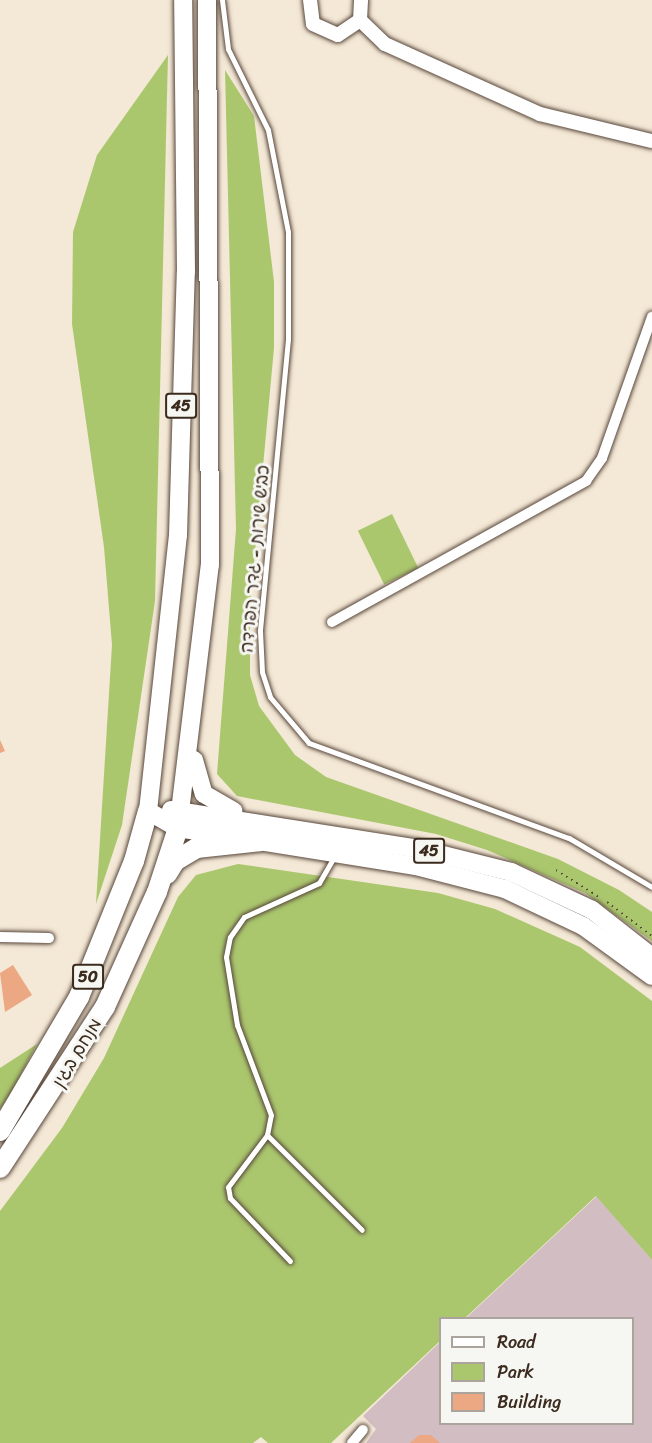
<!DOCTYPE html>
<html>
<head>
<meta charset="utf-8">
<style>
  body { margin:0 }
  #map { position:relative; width:652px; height:1443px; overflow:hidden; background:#f4e8d6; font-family:Sriracha,"Playpen Sans Hebrew",sans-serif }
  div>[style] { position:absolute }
  .industrial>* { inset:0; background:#d2bec2 }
  .green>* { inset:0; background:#abc76e; transform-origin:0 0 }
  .building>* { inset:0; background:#eba883 }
  .path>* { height:2px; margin-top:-1px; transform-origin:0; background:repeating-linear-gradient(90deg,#57463a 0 1.5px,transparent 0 6px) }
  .roads { filter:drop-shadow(0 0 2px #57463a) drop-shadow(0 0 2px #57463a) }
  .service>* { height:5px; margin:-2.5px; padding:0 2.5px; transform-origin:2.5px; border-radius:2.5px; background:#fff }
  .minor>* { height:10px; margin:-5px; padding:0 5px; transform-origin:5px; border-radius:5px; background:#fff }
  .tertiary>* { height:14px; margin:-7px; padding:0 7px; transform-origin:7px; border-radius:7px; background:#fff }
  .trunk>* { height:18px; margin:-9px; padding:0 9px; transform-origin:9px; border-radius:9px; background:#fff }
  .motorway>* { height:20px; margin:-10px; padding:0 10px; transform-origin:10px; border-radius:10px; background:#fff }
  span { translate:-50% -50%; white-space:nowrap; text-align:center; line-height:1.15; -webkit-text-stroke:6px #f6f6f2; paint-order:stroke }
  .shield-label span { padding:2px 4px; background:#f6f6f2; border:2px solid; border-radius:4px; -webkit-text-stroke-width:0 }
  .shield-label { font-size:16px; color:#3b2a1e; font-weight:700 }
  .street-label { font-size:18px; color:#3b2a1e }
  .legend { position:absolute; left:439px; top:1317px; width:195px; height:108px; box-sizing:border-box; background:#f6f6f2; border:2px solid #aba49d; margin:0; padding:8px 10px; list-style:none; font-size:18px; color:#3b2a1e }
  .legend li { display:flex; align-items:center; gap:12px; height:30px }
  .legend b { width:30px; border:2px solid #aba49d }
</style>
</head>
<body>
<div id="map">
  <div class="industrial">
    <i style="clip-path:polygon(597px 1196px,652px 1260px,652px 1443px,366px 1443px,376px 1429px,363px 1416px,440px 1342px,440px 1424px,632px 1424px,632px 1318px,466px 1318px)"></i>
  </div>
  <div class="green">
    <i style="clip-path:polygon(168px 55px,155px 601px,122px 825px,96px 904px,112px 645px,104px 547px,72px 324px,73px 232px,97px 155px)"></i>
    <i style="clip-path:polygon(225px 70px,254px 116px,274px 282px,274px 348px,250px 607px,250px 675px,259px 706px,295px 755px,326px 777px,558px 859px,619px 890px,652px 912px,652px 941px,585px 893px,487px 850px,436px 834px,237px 796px,217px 774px,236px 529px)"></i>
    <i style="left:392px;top:514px;width:60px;height:38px;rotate:64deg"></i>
    <i style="clip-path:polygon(238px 864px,438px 893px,495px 909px,580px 947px,652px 1001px,652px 1260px,596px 1196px,465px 1318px,440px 1318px,440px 1341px,331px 1443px,268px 1443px,261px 1437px,253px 1443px,0 1443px,0 1211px,62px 1128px,104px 1058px,178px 897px,196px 875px)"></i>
    <i style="clip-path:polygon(37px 1044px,10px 1094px,0 1109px,0 1068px)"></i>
  </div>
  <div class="building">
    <i style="clip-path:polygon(0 740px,5px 751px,0 753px)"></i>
    <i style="clip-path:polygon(13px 965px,32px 995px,5px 1012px,0 973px)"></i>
    <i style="clip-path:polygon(419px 1435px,431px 1435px,440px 1443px,410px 1443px)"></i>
  </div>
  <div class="path">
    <i style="left:556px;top:870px;width:51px;rotate:32.1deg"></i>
    <i style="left:607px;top:902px;width:56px;rotate:37.1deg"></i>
  </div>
  <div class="roads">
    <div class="service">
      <i style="left:222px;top:0;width:49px;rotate:83deg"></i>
      <i style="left:228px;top:49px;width:90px;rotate:63.7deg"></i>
      <i style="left:268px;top:130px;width:104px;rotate:78.9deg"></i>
      <i style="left:288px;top:232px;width:107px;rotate:90deg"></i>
      <i style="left:288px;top:339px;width:293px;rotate:95.5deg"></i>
      <i style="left:260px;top:631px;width:41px;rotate:87.2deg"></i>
      <i style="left:262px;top:672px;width:26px;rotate:72deg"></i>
      <i style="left:270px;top:697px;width:60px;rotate:49.7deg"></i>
      <i style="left:309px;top:743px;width:277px;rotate:20.1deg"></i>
      <i style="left:569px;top:838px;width:96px;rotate:30.6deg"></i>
      <i style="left:267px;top:1135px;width:134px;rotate:45deg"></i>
      <i style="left:290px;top:1261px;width:87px;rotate:-133.6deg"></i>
      <i style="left:230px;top:1198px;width:11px;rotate:-100deg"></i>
      <i style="left:228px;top:1187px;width:65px;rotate:-53.1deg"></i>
      <i style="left:267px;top:1135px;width:20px;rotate:-79deg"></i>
      <i style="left:271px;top:1115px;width:96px;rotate:-110.7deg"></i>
      <i style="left:237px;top:1025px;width:69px;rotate:-99.2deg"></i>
      <i style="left:226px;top:957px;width:20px;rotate:-79deg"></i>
      <i style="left:230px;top:937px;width:24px;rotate:-55deg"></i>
      <i style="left:244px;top:917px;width:82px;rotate:-24.4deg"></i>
      <i style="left:319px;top:883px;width:32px;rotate:-60deg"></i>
    </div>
    <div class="minor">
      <i style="left:332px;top:622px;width:291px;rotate:-29deg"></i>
      <i style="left:586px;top:481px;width:28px;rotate:-55deg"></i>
      <i style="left:602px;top:458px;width:150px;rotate:-70.5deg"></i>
      <i style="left:0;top:937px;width:49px;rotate:1.2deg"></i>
      <i style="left:352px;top:1443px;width:17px;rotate:-50deg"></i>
    </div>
    <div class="tertiary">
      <i style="left:310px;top:0;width:24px;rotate:83deg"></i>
      <i style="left:313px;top:24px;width:27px;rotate:24deg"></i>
      <i style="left:338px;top:35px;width:27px;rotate:-34deg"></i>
      <i style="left:360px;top:20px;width:20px;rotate:-87deg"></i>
      <i style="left:360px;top:20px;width:35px;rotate:44deg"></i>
      <i style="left:385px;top:44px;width:170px;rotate:24.3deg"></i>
      <i style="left:540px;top:114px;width:115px;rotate:13.6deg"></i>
    </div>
    <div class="trunk">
      <i style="left:194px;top:760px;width:35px;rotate:74deg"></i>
      <i style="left:204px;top:794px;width:34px;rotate:30deg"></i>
      <i style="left:171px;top:810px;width:251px;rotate:8.9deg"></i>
      <i style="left:419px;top:849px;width:95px;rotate:14deg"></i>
      <i style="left:511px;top:872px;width:89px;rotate:25.1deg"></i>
      <i style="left:592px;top:910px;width:76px;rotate:38.1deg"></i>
      <i style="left:148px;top:811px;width:278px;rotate:-83.8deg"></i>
      <i style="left:178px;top:535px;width:263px;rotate:-88.3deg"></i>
      <i style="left:186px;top:272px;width:272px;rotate:-90.6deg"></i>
      <i style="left:148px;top:811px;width:34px;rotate:30deg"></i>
      <i style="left:178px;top:828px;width:241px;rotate:9.1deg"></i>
      <i style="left:416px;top:866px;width:92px;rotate:14.5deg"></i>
      <i style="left:505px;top:889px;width:86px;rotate:25.4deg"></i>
      <i style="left:583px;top:926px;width:85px;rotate:35.9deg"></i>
      <i style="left:178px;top:828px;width:265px;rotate:-83.1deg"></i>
      <i style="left:210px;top:565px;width:565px;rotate:-90.3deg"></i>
    </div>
    <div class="motorway">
      <i style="left:167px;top:874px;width:15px;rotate:-58deg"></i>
      <i style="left:175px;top:861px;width:26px;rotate:-31deg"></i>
      <i style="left:197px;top:848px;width:64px;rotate:-6.2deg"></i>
      <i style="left:0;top:1131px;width:156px;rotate:-59.5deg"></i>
      <i style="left:79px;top:997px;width:147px;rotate:-68deg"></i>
      <i style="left:134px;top:861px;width:52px;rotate:-74.4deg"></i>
      <i style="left:0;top:1168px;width:192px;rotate:-56.9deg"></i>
      <i style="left:105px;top:1007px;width:126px;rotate:-65.7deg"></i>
      <i style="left:157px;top:892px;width:67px;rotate:-71.8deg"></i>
    </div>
  </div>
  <div class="shield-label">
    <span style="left:181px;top:406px">45</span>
    <span style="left:429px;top:851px">45</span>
    <span style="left:88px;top:977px">50</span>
  </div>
  <div class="street-label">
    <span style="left:255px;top:559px;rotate:-85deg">כביש שירות - גדר הפרדה</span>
    <span style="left:77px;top:1053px;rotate:-59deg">מנחם בגין</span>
  </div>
  <ul class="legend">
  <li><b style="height:8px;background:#fff"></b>Road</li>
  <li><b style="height:16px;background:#abc76e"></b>Park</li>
  <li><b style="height:16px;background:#eba883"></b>Building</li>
  </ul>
</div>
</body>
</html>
